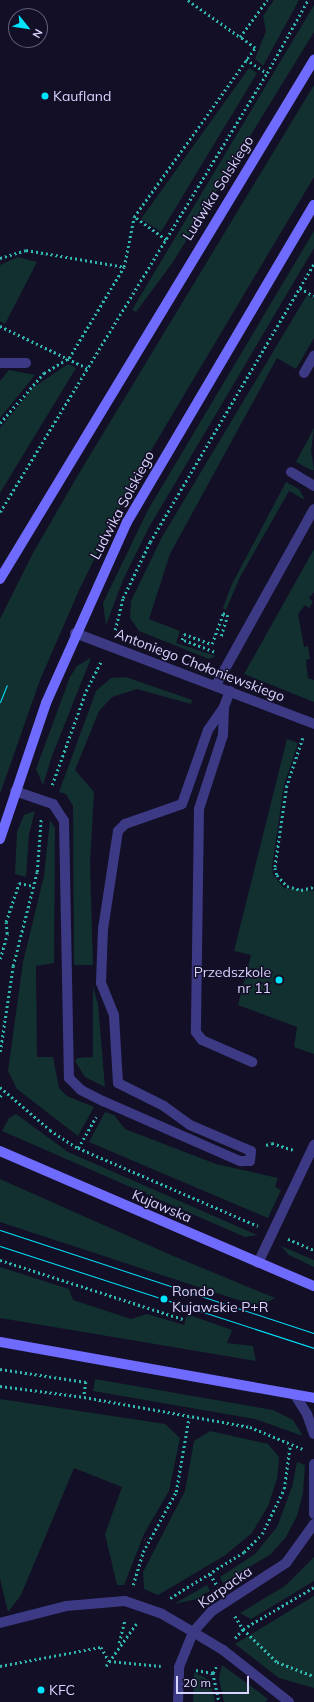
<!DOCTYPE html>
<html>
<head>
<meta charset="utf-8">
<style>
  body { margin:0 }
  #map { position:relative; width:314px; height:1702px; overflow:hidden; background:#130f26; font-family:Mulish,sans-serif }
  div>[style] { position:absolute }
  .green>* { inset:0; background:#12302f }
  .path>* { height:2.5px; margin-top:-1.25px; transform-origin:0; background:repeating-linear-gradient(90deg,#2fb8b0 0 2px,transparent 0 5px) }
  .lane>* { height:10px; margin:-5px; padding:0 5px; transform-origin:5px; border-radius:5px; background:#3d3a85 }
  .street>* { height:10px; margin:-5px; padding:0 5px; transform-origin:5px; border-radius:5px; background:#3d3a85 }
  .secondary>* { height:10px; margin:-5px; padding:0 5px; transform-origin:5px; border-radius:5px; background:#6f6bff }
  .tram>* { height:1px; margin:-0.5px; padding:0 0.5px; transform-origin:0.5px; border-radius:0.5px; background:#00e5ff }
  .dots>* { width:11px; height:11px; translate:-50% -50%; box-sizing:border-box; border:2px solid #130f26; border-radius:50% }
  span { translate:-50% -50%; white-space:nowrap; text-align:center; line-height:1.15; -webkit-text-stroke:3px #130f26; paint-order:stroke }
  .poi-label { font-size:14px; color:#d9d4ff }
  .left { translate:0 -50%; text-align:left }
  .right { translate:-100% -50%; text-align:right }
  .street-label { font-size:14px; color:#d9d4ff }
  .north { position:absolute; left:8px; top:8px; width:40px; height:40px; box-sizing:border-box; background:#130f26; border:1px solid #625e7d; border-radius:50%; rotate:120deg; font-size:11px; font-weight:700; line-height:16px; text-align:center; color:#d9d4ff }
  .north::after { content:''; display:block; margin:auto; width:14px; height:18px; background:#00e5ff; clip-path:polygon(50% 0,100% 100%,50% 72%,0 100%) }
  .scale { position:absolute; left:176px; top:1676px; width:73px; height:18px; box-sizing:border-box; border:2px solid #d9d4ff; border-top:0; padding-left:5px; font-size:12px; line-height:14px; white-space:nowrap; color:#d9d4ff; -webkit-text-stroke:3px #130f26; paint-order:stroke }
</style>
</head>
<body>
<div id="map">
  <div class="green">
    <i style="clip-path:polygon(274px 0,299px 0,263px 66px,255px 59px,266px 31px,263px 16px)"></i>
    <i style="clip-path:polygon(314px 5px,314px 32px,173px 262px,136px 312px,132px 310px)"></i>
    <i style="clip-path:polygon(249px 68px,257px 73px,161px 232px,141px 219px)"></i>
    <i style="clip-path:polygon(314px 85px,314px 177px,134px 479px,80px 588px,40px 680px,0 794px,0 619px,33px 553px,78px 475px)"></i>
    <i style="clip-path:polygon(314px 231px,314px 248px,148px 529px,123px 580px,106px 625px,103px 603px,148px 510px)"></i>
    <i style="clip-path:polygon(18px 257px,37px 262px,5px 324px,0 321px,0 265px)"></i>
    <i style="clip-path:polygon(307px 295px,314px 299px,314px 338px,296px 369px,277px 358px,170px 554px,149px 619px,180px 631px,176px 643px,216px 656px,209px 659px,139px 631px,130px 618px,131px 601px,162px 537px)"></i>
    <i style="clip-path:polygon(68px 364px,76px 368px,0 493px,0 428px,34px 387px)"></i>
    <i style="clip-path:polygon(9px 370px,35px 375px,0 418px,0 381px)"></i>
    <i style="clip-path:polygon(314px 428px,311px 451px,314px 470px,311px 470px,296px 462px)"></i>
    <i style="clip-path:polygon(286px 482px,299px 489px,305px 500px,289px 491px,240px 577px,226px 610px,223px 608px,232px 584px)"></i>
    <i style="clip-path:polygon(314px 549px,314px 592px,309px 598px,313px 602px,309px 608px,305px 605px,298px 614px,304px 647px,308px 646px,310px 659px,306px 660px,308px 678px,314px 680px,314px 702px,244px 674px)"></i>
    <i style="clip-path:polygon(91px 658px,52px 756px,43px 785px,36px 769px,70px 677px,77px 666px)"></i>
    <i style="clip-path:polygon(126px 677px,192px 700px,191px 704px,137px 689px,112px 697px,99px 711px,75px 770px,94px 792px,90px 862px,93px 965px,74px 965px,73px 806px,66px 794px,59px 792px,96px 691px,111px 678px)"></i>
    <i style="clip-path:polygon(287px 739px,298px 743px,284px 785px,272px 867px,273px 875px,284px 888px,314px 891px,314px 1054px,294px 1047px,297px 1027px,238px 1005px,251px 955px,234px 951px)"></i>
    <i style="clip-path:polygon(35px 811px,29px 834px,26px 877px,15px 874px,17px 832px,24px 815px)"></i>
    <i style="clip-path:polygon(50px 820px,55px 828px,54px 963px,36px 966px,37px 1057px,53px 1057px,59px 1088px,67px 1096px,94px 1107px,78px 1136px,17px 1089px,8px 1071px,23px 962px,44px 876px)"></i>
    <i style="clip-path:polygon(93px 987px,98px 1004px,105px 1087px,85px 1077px,75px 1061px,77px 1058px,93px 1057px)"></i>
    <i style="clip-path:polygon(105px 1112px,114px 1115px,125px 1129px,216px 1164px,278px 1178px,275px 1187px,281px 1190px,268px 1218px,89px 1142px)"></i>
    <i style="clip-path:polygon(16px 1114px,68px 1152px,257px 1235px,245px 1237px,2px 1131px,9px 1118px)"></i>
    <i style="clip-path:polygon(0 1179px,171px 1255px,275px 1298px,262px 1305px,247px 1303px,0 1222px)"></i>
    <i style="clip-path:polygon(281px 1246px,314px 1260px,314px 1267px,289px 1255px)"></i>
    <i style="clip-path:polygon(0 1267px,69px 1289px,73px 1300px,131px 1319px,147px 1314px,184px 1325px,187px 1314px,232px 1330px,227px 1343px,253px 1346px,256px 1361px,0 1318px)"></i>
    <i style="clip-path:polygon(95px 1379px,273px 1410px,293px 1420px,303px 1436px,255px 1419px,93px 1391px)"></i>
    <i style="clip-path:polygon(0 1399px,165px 1424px,180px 1438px,169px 1491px,144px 1534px,124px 1585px,117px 1585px,105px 1534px,122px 1487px,74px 1468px,21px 1595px,8px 1612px,0 1579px)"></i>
    <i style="clip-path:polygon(210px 1431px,268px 1444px,279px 1457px,277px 1479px,268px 1506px,252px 1533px,224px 1556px,158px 1595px,144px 1589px,143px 1572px,185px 1491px,194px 1441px)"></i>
    <i style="clip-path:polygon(297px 1462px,305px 1465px,303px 1493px,297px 1516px,286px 1537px,271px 1554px,223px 1583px,220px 1577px,255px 1554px,277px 1527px,292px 1487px)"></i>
    <i style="clip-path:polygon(314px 1557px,314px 1581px,251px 1619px,240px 1613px,285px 1586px)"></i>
    <i style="clip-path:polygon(207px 1585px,210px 1591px,197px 1599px,174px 1604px)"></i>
    <i style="clip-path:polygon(314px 1596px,314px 1688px,279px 1678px,235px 1644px)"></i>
    <i style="clip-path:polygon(222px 1665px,237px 1676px,268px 1699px,265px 1702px,224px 1702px,219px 1678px)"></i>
    <i style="clip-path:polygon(194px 1672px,211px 1681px,215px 1702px,193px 1702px)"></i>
  </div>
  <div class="path">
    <i style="left:188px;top:0;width:64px;rotate:35.4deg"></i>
    <i style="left:240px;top:37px;width:46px;rotate:-53.9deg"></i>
    <i style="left:246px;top:59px;width:25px;rotate:34deg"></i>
    <i style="left:166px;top:240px;width:39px;rotate:-144deg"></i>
    <i style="left:134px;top:217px;width:208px;rotate:-54.4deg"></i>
    <i style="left:255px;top:48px;width:19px;rotate:-144deg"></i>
    <i style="left:0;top:258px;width:27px;rotate:-17deg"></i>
    <i style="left:26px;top:250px;width:99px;rotate:9.8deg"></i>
    <i style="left:300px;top:288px;width:16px;rotate:30deg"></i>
    <i style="left:0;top:326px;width:97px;rotate:25.8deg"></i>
    <i style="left:0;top:423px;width:67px;rotate:-48.7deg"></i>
    <i style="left:44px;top:373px;width:29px;rotate:-31deg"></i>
    <i style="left:69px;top:358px;width:106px;rotate:-58.9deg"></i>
    <i style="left:124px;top:267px;width:51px;rotate:-78.7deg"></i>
    <i style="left:0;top:512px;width:514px;rotate:-58.69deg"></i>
    <i style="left:267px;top:73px;width:84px;rotate:-60.7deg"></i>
    <i style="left:115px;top:630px;width:33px;rotate:-76deg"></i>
    <i style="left:123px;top:598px;width:62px;rotate:-64.3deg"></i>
    <i style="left:150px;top:542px;width:323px;rotate:-59.5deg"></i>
    <i style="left:214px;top:652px;width:34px;rotate:-159deg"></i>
    <i style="left:182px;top:640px;width:6px;rotate:-72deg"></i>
    <i style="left:184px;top:634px;width:30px;rotate:20deg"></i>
    <i style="left:212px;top:644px;width:33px;rotate:-70deg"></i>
    <i style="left:223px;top:613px;width:5px;rotate:22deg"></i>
    <i style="left:228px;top:615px;width:24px;rotate:107deg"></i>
    <i style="left:303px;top:738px;width:51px;rotate:108.4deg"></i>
    <i style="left:287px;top:786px;width:83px;rotate:98.3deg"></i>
    <i style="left:275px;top:868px;width:7px;rotate:74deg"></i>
    <i style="left:277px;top:875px;width:15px;rotate:48deg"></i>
    <i style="left:287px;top:886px;width:15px;rotate:16deg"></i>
    <i style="left:301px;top:890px;width:13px;rotate:-13deg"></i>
    <i style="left:52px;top:785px;width:100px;rotate:-70.1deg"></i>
    <i style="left:86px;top:691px;width:33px;rotate:-63deg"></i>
    <i style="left:0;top:959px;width:26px;rotate:-74deg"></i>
    <i style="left:7px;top:934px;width:12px;rotate:-95deg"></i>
    <i style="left:6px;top:922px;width:41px;rotate:-71.6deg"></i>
    <i style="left:19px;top:883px;width:14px;rotate:12deg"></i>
    <i style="left:0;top:1052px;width:87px;rotate:-81.4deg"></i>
    <i style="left:13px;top:966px;width:97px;rotate:-75.7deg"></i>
    <i style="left:37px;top:872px;width:53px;rotate:-85.7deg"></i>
    <i style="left:0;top:1087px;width:66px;rotate:40.7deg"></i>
    <i style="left:50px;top:1130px;width:33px;rotate:33deg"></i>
    <i style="left:78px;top:1148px;width:196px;rotate:23.4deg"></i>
    <i style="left:0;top:1097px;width:5px;rotate:-68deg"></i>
    <i style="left:266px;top:1145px;width:6px;rotate:-18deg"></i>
    <i style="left:272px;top:1143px;width:22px;rotate:18deg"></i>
    <i style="left:78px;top:1148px;width:36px;rotate:-60deg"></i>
    <i style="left:288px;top:1239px;width:28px;rotate:23deg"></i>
    <i style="left:0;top:1260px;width:192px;rotate:17.9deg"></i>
    <i style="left:0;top:1369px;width:87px;rotate:8.6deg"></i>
    <i style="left:86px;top:1382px;width:15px;rotate:98deg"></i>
    <i style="left:0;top:1386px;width:85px;rotate:7.5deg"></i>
    <i style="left:84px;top:1397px;width:169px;rotate:10.2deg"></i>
    <i style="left:250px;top:1427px;width:57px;rotate:22.5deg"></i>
    <i style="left:210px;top:1574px;width:15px;rotate:58deg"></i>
    <i style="left:133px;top:1585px;width:34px;rotate:-73deg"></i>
    <i style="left:143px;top:1552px;width:68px;rotate:-61.2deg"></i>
    <i style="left:176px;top:1492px;width:76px;rotate:-80.2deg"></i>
    <i style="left:170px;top:1598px;width:87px;rotate:-31.9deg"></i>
    <i style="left:244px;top:1552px;width:25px;rotate:-45deg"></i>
    <i style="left:262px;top:1534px;width:50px;rotate:-63.9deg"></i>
    <i style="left:284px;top:1489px;width:43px;rotate:-82.1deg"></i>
    <i style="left:235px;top:1616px;width:15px;rotate:58deg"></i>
    <i style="left:243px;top:1629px;width:82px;rotate:-30.6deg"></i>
    <i style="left:235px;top:1638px;width:12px;rotate:-48deg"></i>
    <i style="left:243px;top:1629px;width:47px;rotate:44.1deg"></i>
    <i style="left:277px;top:1662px;width:40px;rotate:21deg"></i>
    <i style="left:119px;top:1643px;width:25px;rotate:-76deg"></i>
    <i style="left:0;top:1666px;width:103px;rotate:-10.7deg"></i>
    <i style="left:101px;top:1647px;width:16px;rotate:60deg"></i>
    <i style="left:109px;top:1661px;width:52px;rotate:5.5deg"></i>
    <i style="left:106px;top:1666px;width:52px;rotate:-54.5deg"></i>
    <i style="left:196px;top:1670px;width:17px;rotate:10deg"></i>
    <i style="left:213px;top:1673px;width:7px;rotate:-63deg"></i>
    <i style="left:213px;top:1673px;width:30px;rotate:78deg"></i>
  </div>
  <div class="lane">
    <i style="left:304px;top:373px;width:20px;rotate:-60deg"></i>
    <i style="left:291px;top:472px;width:27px;rotate:31deg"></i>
    <i style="left:216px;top:685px;width:201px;rotate:-60.9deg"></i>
    <i style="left:258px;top:1263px;width:131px;rotate:-64.6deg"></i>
    <i style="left:295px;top:1395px;width:22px;rotate:58deg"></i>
    <i style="left:307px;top:1414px;width:21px;rotate:71deg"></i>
    <i style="left:314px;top:1464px;width:50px;rotate:90deg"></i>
    <i style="left:0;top:1623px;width:68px;rotate:-14.4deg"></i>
    <i style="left:66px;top:1606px;width:59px;rotate:-4.8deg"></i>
    <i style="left:125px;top:1601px;width:39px;rotate:19deg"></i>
    <i style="left:162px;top:1614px;width:36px;rotate:30deg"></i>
    <i style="left:193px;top:1632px;width:28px;rotate:-48deg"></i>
    <i style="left:212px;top:1611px;width:88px;rotate:-33deg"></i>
    <i style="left:286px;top:1563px;width:48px;rotate:-54.3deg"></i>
    <i style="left:178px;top:1702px;width:35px;rotate:-88deg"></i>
    <i style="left:179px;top:1667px;width:38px;rotate:-68deg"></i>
    <i style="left:193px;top:1632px;width:35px;rotate:31deg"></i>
    <i style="left:223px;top:1650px;width:84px;rotate:38.2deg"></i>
  </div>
  <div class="street">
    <i style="left:0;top:363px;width:26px"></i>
    <i style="left:75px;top:633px;width:256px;rotate:20.8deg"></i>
    <i style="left:230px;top:691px;width:17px;rotate:111deg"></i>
    <i style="left:224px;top:707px;width:28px;rotate:92deg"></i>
    <i style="left:223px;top:735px;width:78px;rotate:108deg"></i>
    <i style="left:199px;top:809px;width:223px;rotate:90.8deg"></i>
    <i style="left:196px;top:1032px;width:10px;rotate:53deg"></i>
    <i style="left:202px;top:1040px;width:55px;rotate:23.7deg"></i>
    <i style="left:15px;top:791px;width:40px;rotate:18.9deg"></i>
    <i style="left:53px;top:804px;width:20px;rotate:57deg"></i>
    <i style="left:64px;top:821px;width:257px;rotate:88.9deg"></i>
    <i style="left:69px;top:1078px;width:17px;rotate:45deg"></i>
    <i style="left:81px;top:1090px;width:25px;rotate:27deg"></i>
    <i style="left:103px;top:1101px;width:150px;rotate:23.7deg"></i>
    <i style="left:240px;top:1161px;width:10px"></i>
    <i style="left:250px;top:1161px;width:10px;rotate:-84deg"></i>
    <i style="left:251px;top:1151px;width:66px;rotate:-156.9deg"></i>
    <i style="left:190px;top:1125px;width:32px;rotate:-144deg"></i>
    <i style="left:164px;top:1106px;width:51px;rotate:-153.4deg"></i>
    <i style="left:118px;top:1083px;width:68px;rotate:-93.4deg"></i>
    <i style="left:114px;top:1015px;width:35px;rotate:-112deg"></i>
    <i style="left:101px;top:983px;width:54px;rotate:-87.9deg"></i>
    <i style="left:103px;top:929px;width:99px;rotate:-81.3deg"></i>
    <i style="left:118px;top:831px;width:10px;rotate:-45deg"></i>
    <i style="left:125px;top:824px;width:60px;rotate:-19.3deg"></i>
    <i style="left:182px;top:804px;width:78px;rotate:-70.6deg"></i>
    <i style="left:208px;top:730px;width:28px;rotate:-55deg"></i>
  </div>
  <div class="secondary">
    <i style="left:0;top:579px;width:607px;rotate:-58.83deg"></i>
    <i style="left:0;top:839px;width:144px;rotate:-71.3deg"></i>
    <i style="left:46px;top:703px;width:198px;rotate:-65.9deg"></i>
    <i style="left:127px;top:522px;width:368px;rotate:-59.5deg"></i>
    <i style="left:0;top:1151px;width:342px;rotate:23.3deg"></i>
    <i style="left:0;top:1342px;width:319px;rotate:10.1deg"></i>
  </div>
  <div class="tram">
    <i style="left:0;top:702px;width:18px;rotate:-68deg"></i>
    <i style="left:0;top:1230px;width:330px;rotate:18.2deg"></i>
    <i style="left:0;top:1246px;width:330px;rotate:18deg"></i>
  </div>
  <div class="dots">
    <i style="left:45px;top:96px;background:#00e5ff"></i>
    <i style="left:279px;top:980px;background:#00e5ff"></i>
    <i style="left:164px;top:1299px;background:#00e5ff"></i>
    <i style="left:41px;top:1690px;background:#00e5ff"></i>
  </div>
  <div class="poi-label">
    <span class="left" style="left:53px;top:96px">Kaufland</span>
    <span class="right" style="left:271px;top:980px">Przedszkole<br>nr 11</span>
    <span class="left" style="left:172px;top:1299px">Rondo<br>Kujawskie P+R</span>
    <span class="left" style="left:49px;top:1690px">KFC</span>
  </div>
  <div class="street-label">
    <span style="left:218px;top:188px;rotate:-58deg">Ludwika Solskiego</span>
    <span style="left:122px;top:505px;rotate:-62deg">Ludwika Solskiego</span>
    <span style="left:200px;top:665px;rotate:21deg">Antoniego Chołoniewskiego</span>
    <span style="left:162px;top:1206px;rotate:23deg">Kujawska</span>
    <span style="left:225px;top:1587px;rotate:-35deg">Karpacka</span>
  </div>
  <div class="north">N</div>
  <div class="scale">20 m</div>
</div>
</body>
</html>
